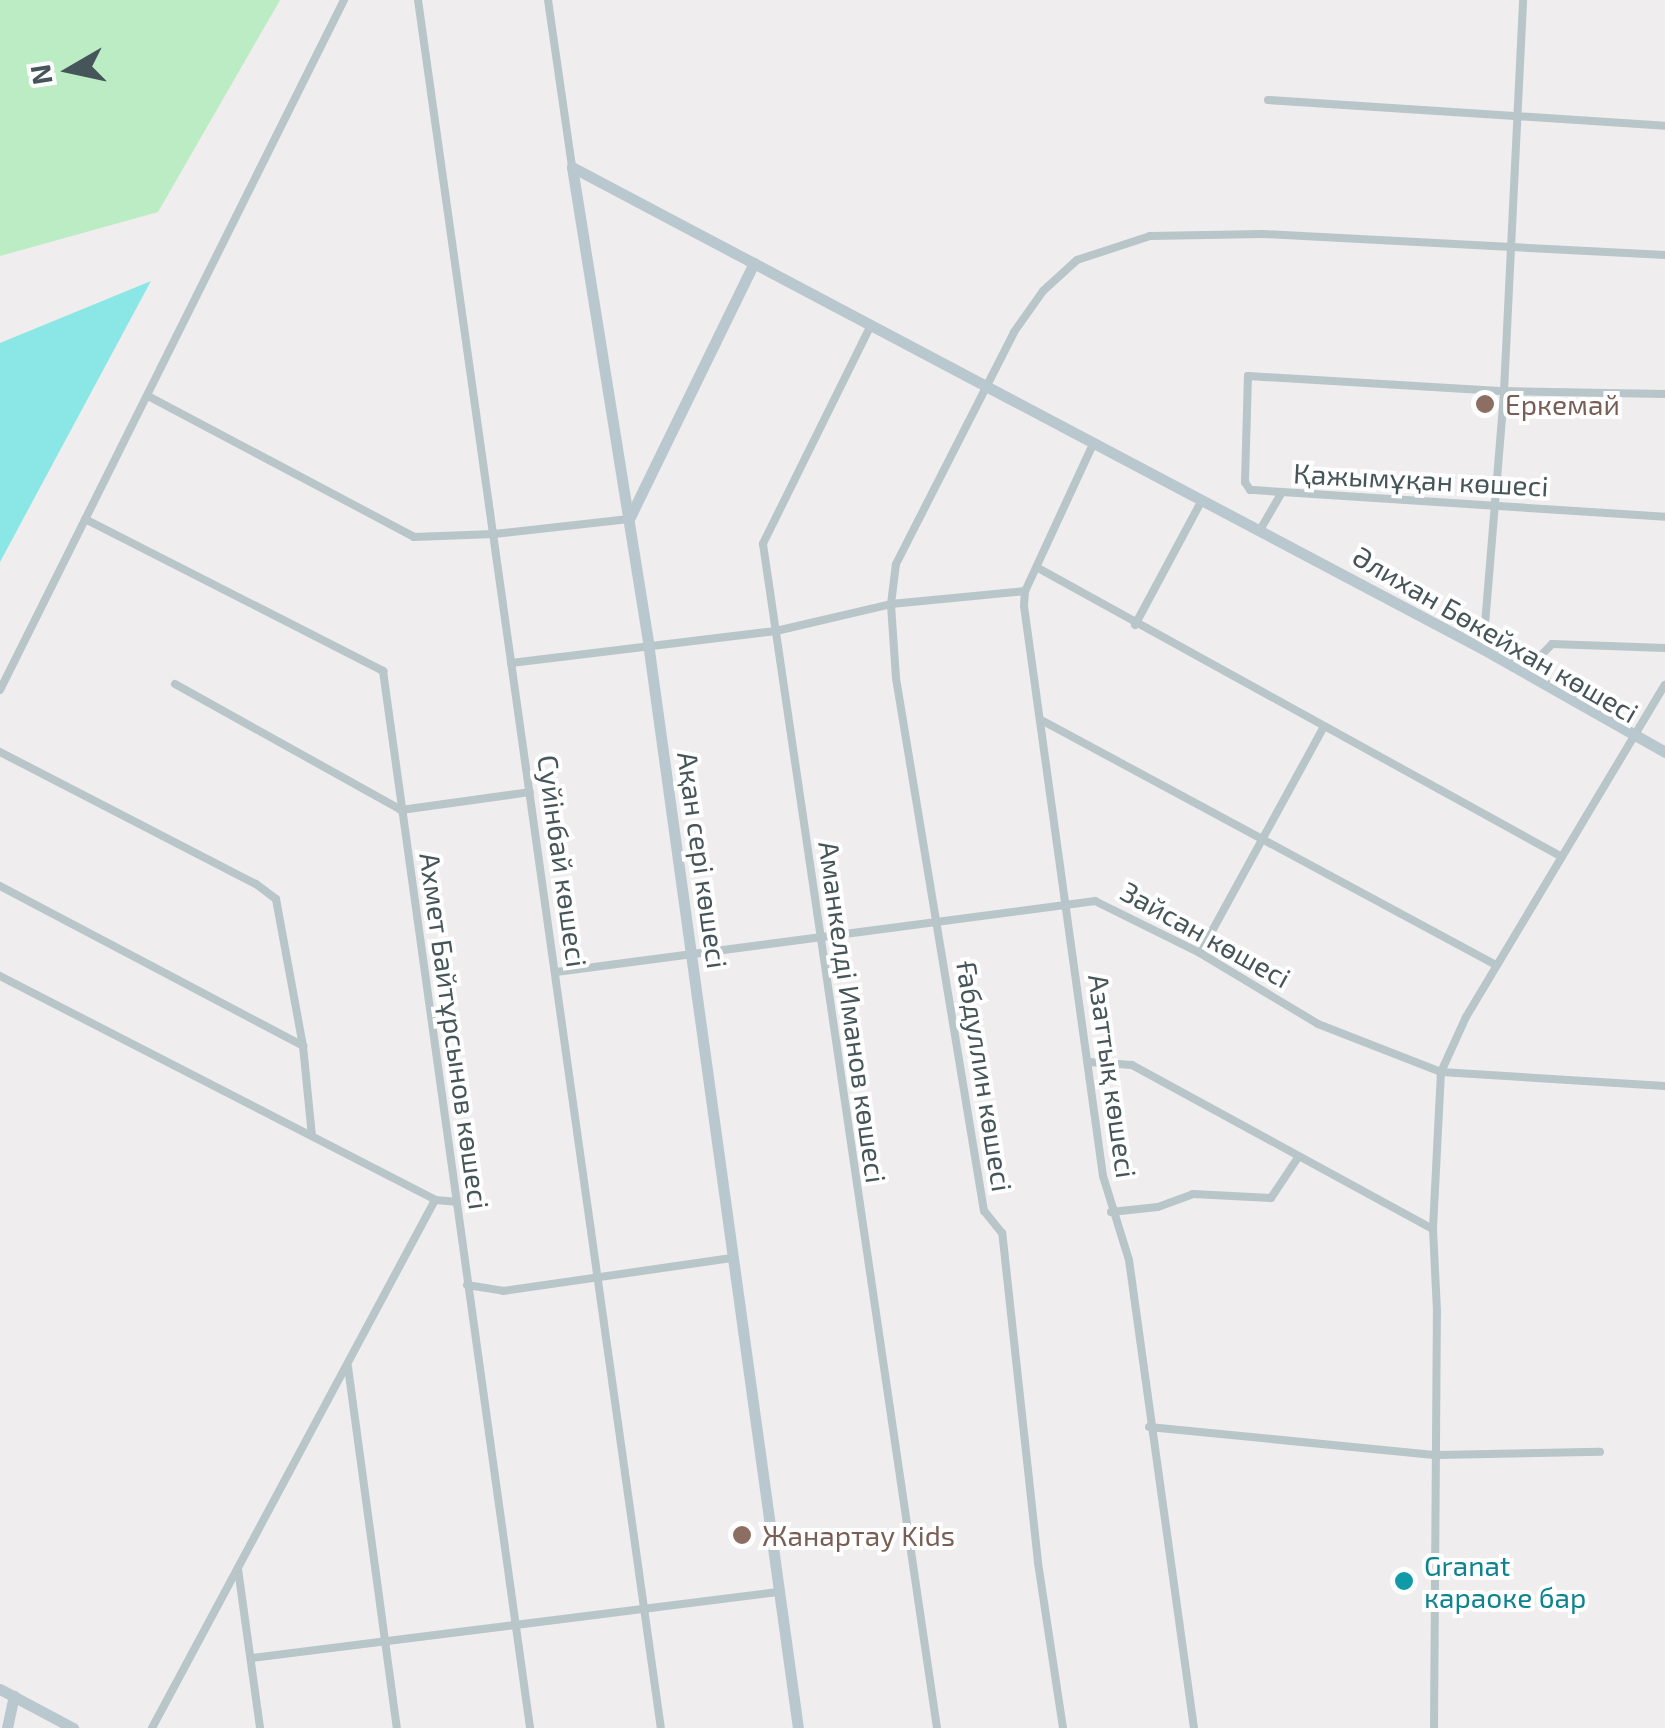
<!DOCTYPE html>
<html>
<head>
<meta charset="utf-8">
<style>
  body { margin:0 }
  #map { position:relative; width:1665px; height:1728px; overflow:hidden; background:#efeded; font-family:"Exo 2",sans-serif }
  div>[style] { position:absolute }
  .green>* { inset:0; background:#bcecc3 }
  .water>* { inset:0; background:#8be7e5 }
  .street>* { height:8px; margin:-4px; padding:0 4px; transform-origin:4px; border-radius:4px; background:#b8c5c9 }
  .secondary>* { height:11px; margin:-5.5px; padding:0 5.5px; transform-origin:5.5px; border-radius:5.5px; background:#b9c8ce }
  .dots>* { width:28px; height:28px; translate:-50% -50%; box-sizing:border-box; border:5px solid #fff; border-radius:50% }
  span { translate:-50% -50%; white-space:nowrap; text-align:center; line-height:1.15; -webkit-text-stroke:8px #fff; paint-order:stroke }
  .education-label { font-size:28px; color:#785e54 }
  .left { translate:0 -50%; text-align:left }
  .street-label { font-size:28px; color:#465559 }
  .culture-label { font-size:28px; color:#0d838f }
  .north { position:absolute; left:20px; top:20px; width:100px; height:100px; -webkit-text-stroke:8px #fff; paint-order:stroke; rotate:261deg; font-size:28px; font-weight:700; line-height:40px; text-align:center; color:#465559 }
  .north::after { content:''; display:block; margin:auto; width:35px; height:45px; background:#465559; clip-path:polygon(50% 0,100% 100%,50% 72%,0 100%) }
</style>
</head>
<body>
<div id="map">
  <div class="green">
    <i style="clip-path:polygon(0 0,280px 0,158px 212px,0 256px)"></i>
  </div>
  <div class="water">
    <i style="clip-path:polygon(151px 281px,0 562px,0 343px)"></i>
  </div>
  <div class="street">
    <i style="left:418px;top:0;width:1745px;rotate:82deg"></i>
    <i style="left:548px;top:0;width:169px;rotate:81.8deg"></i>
    <i style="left:1268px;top:100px;width:398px;rotate:3.7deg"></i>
    <i style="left:871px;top:325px;width:244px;rotate:116.3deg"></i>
    <i style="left:763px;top:544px;width:1197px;rotate:81.64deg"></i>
    <i style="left:148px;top:396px;width:301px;rotate:27.9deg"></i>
    <i style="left:414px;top:537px;width:80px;rotate:-2.1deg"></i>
    <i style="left:494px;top:534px;width:136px;rotate:-6.3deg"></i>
    <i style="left:1094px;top:442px;width:164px;rotate:114.8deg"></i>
    <i style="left:1025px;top:591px;width:15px;rotate:94deg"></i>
    <i style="left:1024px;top:606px;width:575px;rotate:82.11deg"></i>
    <i style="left:1103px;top:1176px;width:88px;rotate:72.8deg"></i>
    <i style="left:1129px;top:1260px;width:472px;rotate:82.1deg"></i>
    <i style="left:1282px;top:492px;width:32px;rotate:-176deg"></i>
    <i style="left:1250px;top:490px;width:9px;rotate:-122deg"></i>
    <i style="left:1245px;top:482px;width:106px;rotate:-88.4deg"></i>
    <i style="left:1248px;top:376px;width:256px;rotate:3.4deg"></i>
    <i style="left:1504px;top:391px;width:161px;rotate:1.1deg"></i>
    <i style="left:85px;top:519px;width:335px;rotate:27deg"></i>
    <i style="left:383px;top:671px;width:1067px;rotate:82.08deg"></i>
    <i style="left:1260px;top:530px;width:44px;rotate:-59.9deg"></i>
    <i style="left:1282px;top:492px;width:384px;rotate:3.7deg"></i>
    <i style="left:1038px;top:568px;width:598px;rotate:28.88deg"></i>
    <i style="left:1135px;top:625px;width:140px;rotate:-61.8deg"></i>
    <i style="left:1483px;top:649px;width:259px;rotate:-85.3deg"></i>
    <i style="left:1504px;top:391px;width:391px;rotate:-87.2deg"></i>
    <i style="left:511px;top:663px;width:267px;rotate:-6.9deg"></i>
    <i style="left:776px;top:631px;width:118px;rotate:-13.2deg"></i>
    <i style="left:891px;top:604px;width:135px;rotate:-5.5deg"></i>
    <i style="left:1524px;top:673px;width:40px;rotate:-46deg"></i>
    <i style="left:1552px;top:644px;width:113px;rotate:2deg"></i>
    <i style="left:175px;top:684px;width:259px;rotate:29.1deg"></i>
    <i style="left:401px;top:810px;width:130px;rotate:-7.9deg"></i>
    <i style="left:0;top:690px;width:771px;rotate:-63.5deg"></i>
    <i style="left:1043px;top:721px;width:515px;rotate:28.31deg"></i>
    <i style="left:0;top:752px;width:288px;rotate:27.3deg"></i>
    <i style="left:256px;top:884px;width:25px;rotate:37deg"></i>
    <i style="left:276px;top:899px;width:149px;rotate:79.6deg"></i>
    <i style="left:303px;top:1046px;width:90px;rotate:84.3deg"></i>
    <i style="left:0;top:886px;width:343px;rotate:27.8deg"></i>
    <i style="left:1200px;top:953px;width:256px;rotate:-61.3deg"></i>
    <i style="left:556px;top:972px;width:544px;rotate:-7.5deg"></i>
    <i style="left:1095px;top:901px;width:117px;rotate:26.3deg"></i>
    <i style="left:1200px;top:953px;width:138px;rotate:31deg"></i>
    <i style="left:1318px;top:1024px;width:132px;rotate:21.3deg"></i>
    <i style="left:1441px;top:1072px;width:224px;rotate:3.6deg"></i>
    <i style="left:0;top:976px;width:489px;rotate:27.2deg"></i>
    <i style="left:1089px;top:1062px;width:43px;rotate:4deg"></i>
    <i style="left:1132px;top:1065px;width:343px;rotate:28.6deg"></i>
    <i style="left:1111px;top:1212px;width:47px;rotate:-6.1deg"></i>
    <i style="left:1158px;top:1207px;width:37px;rotate:-20deg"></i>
    <i style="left:1193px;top:1194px;width:78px;rotate:2.9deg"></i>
    <i style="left:1271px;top:1198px;width:47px;rotate:-56.3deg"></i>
    <i style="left:467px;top:1285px;width:36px;rotate:9deg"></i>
    <i style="left:503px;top:1291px;width:231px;rotate:-8.2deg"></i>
    <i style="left:348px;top:1367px;width:364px;rotate:82.3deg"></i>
    <i style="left:1149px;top:1427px;width:289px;rotate:5.6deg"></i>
    <i style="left:1437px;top:1455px;width:163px;rotate:-1.1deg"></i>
    <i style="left:238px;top:1569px;width:161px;rotate:82.1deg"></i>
    <i style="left:252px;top:1658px;width:530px;rotate:-7.15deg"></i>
    <i style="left:152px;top:1728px;width:599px;rotate:-61.81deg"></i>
    <i style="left:435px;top:1200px;width:21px;rotate:5deg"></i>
    <i style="left:1063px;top:1728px;width:168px;rotate:-98.6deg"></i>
    <i style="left:1038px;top:1562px;width:331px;rotate:-96.2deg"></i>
    <i style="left:1002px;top:1233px;width:28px;rotate:-129deg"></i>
    <i style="left:984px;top:1211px;width:540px;rotate:-99.38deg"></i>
    <i style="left:896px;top:678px;width:74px;rotate:-93.9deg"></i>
    <i style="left:891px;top:604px;width:40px;rotate:-82.9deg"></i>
    <i style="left:896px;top:564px;width:260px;rotate:-63deg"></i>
    <i style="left:1014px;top:332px;width:50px;rotate:-54.7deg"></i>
    <i style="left:1043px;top:291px;width:46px;rotate:-42.4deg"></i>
    <i style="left:1077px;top:260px;width:77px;rotate:-18.2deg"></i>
    <i style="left:1150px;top:236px;width:113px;rotate:-1deg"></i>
    <i style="left:1263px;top:234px;width:403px;rotate:3deg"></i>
    <i style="left:1434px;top:1728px;width:417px;rotate:-89.6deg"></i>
    <i style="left:1437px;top:1311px;width:82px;rotate:-92.8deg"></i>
    <i style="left:1433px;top:1229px;width:157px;rotate:-87.1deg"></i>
    <i style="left:1441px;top:1072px;width:60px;rotate:-65.6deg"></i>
    <i style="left:1466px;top:1017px;width:387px;rotate:-59.1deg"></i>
  </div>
  <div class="secondary">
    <i style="left:572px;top:167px;width:482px;rotate:80.9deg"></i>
    <i style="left:648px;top:643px;width:1095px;rotate:82.13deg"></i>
    <i style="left:572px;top:167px;width:1031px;rotate:27.88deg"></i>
    <i style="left:1483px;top:649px;width:209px;rotate:29.5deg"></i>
    <i style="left:629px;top:519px;width:285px;rotate:-64deg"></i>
    <i style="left:0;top:1689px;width:83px;rotate:28.1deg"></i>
    <i style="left:7px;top:1728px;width:33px;rotate:-78deg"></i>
  </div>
  <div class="dots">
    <i style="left:1485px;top:404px;background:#8d6e63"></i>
    <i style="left:742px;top:1535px;background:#8d6e63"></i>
    <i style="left:1404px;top:1581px;background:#0f9aa8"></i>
  </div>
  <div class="education-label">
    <span class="left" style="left:1505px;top:404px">Еркемай</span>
    <span class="left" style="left:762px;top:1535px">Жанартау Kids</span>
  </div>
  <div class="street-label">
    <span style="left:1421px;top:479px;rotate:3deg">Қажымұқан көшесі</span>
    <span style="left:1496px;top:634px;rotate:30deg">Әлихан Бөкейхан көшесі</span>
    <span style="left:703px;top:860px;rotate:82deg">Ақан сері көшесі</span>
    <span style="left:563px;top:861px;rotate:82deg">Суйінбай көшесі</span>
    <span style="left:1206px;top:934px;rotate:29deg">Зайсан көшесі</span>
    <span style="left:853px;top:1012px;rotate:82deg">Аманкелді Иманов көшесі</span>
    <span style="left:455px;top:1031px;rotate:82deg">Ахмет Байтұрсынов көшесі</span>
    <span style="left:985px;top:1076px;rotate:81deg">Ғабдуллин көшесі</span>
    <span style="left:1113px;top:1076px;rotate:82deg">Азаттық көшесі</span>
  </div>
  <div class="culture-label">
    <span class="left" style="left:1424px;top:1581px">Granat<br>караоке бар</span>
  </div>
  <div class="north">N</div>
</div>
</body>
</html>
